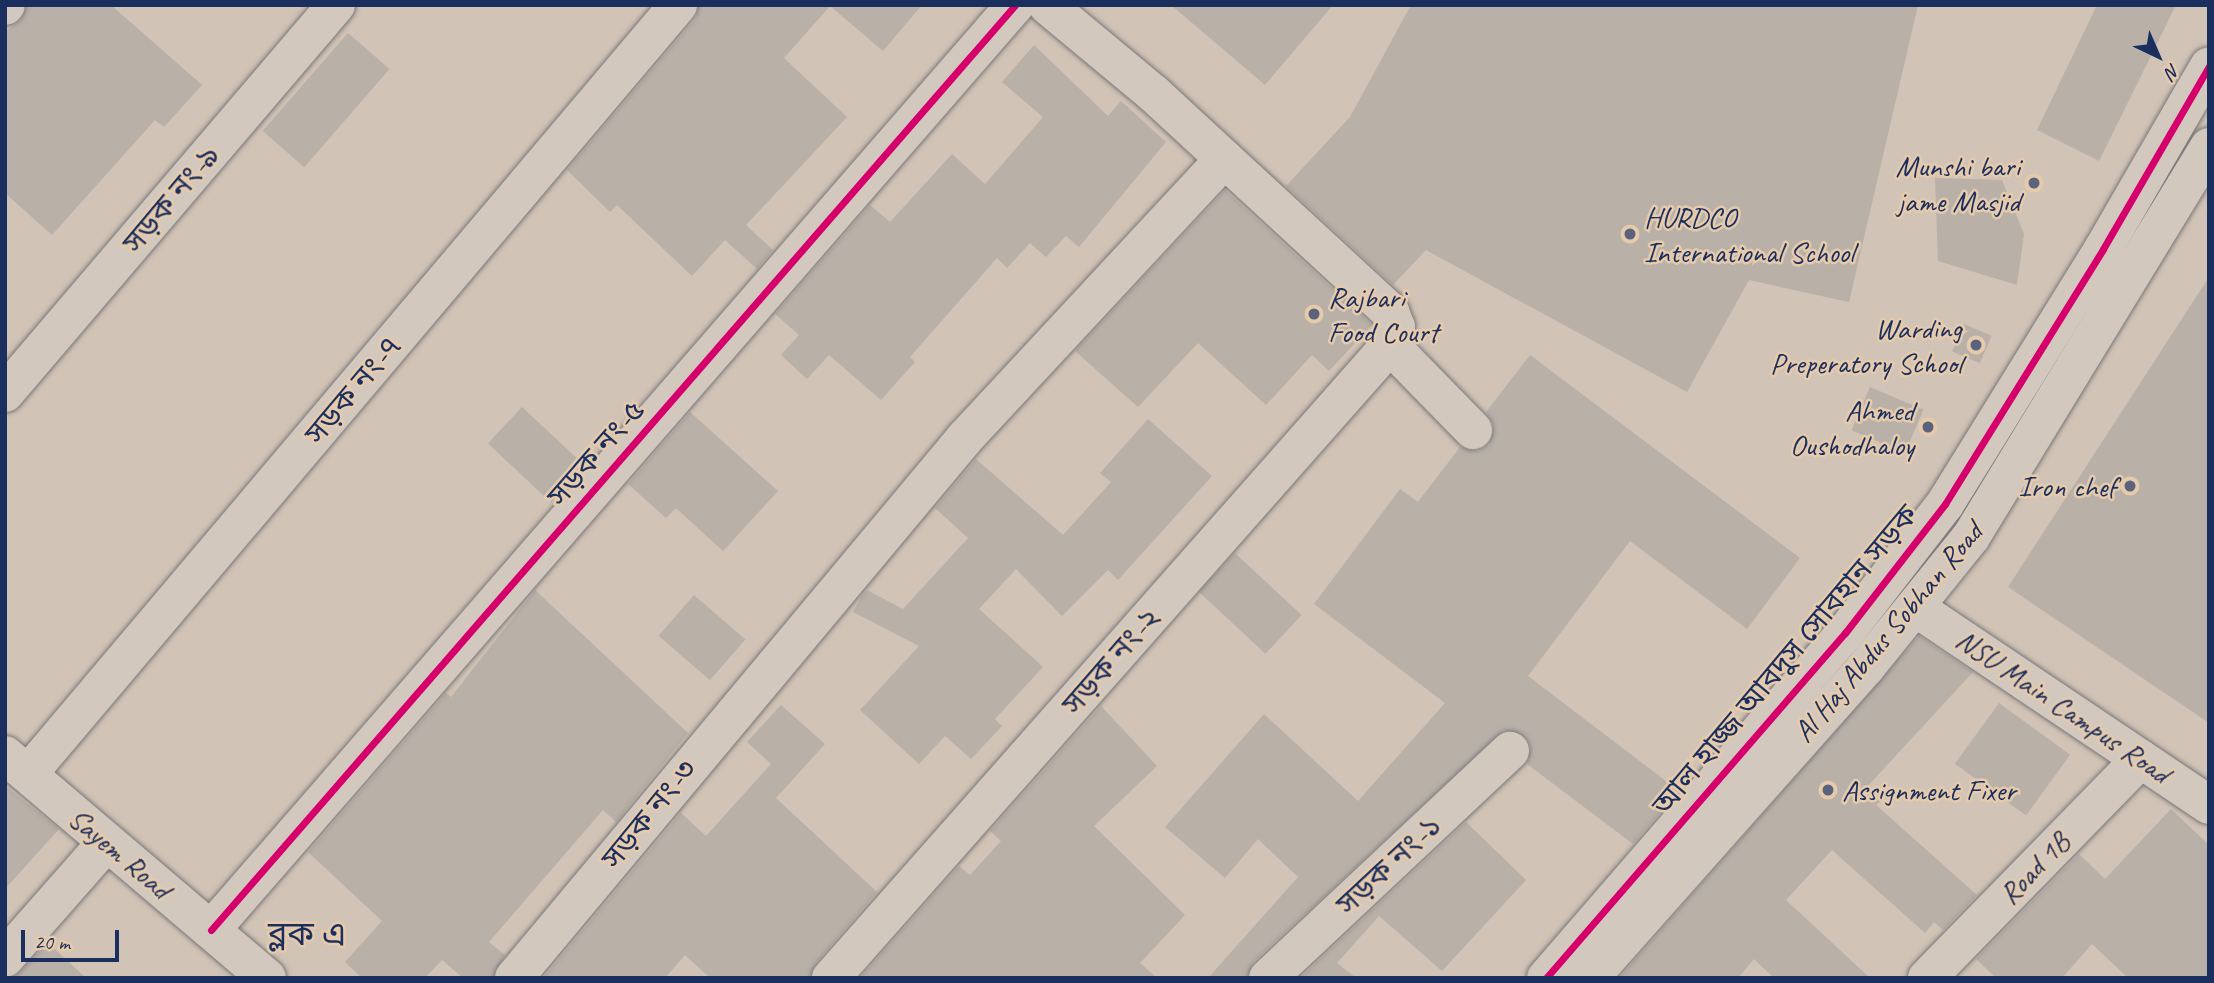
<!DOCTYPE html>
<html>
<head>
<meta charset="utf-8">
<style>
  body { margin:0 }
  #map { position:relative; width:2214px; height:983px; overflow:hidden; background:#d1c3b5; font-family:Caveat,"Noto Sans Bengali",sans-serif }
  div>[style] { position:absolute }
  .building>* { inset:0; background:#b9b0a8; transform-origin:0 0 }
  .roads { filter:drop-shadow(0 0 2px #797779) drop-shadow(0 0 2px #797779) }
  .minor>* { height:38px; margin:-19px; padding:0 19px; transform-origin:19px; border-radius:19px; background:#d2c8be }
  .cycleway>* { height:7px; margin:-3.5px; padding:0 3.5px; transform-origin:3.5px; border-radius:3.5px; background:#d6006c }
  .dots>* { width:19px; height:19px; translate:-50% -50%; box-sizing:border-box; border:4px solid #e5caac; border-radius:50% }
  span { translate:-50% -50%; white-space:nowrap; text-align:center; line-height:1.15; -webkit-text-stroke:5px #e5caac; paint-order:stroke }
  .poi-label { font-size:30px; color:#1b2f5e }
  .right { translate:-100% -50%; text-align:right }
  .left { translate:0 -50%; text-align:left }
  .street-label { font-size:30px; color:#1b2f5e }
  .quarter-label { font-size:33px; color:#1b2f5e }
  .frame { position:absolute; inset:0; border:7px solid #1b2f5e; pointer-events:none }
  .north { position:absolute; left:2123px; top:21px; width:70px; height:70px; -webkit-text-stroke:5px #e5caac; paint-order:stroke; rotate:136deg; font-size:19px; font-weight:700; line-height:28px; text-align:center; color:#1b2f5e }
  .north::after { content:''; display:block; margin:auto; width:24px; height:32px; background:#1b2f5e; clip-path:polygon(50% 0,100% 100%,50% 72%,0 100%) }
  .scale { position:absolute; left:21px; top:930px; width:98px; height:32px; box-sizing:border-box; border:4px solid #1b2f5e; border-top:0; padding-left:9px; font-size:21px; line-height:24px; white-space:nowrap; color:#1b2f5e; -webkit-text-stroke:5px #e5caac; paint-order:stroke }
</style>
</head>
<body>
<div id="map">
  <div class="building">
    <i style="clip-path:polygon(27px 5px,111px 5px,202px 85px,164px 127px,155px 120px,52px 235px,5px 193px,5px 32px,21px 20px)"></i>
    <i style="clip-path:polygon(699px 5px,922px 5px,883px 51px,830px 6px,784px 58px,847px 117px,746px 225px,773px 250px,757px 269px,725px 240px,692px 276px,617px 205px,610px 212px,567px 170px,695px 19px)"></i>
    <i style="clip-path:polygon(1171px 5px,1333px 5px,1265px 85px)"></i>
    <i style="clip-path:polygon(1411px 5px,1918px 5px,1849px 302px,1749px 280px,1687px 392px,1426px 250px,1393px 285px,1286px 186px,1350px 117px)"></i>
    <i style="clip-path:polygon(2097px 5px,2176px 5px,2099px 161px,2037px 130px)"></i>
    <i style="left:348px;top:33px;width:55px;height:130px;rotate:41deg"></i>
    <i style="clip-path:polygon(1034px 45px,1108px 116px,1121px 101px,1166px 142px,1079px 247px,1066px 236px,1046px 257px,1030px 243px,1007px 268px,997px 258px,910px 357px,915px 362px,881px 400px,829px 355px,807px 379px,781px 355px,799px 335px,775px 314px,870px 205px,890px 222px,952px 154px,985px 184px,1043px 117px,1002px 82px)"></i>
    <i style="clip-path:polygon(1935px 178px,2002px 180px,2024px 234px,2017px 285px,1938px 261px)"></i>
    <i style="clip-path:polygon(1225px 190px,1372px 325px,1329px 371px,1312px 355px,1266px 405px,1198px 343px,1138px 407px,1075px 351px)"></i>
    <i style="clip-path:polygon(2209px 277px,2209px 723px,2008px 587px)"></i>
    <i style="left:1964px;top:324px;width:30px;height:30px;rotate:23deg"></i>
    <i style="clip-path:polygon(1530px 355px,1800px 558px,1747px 629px,1630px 541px,1528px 676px,1679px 791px,1633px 844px,1527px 764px,1531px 747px,1526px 737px,1504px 730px,1253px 962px,1247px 978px,1208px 978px,1298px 877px,1258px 839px,1225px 878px,1165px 827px,1264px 714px,1358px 801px,1445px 703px,1314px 604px,1400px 489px,1418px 502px,1460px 447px,1478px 451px,1489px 445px,1494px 425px,1486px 412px)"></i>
    <i style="left:1870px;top:387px;width:58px;height:47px;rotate:23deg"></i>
    <i style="left:522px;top:407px;width:86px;height:50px;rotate:43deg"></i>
    <i style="clip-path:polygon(690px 412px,778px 491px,723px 551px,676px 508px,666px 518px,628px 484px)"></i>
    <i style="clip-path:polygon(1148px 419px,1212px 476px,1118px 580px,1108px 570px,1062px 616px,1016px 569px,979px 609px,1043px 667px,995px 719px,1002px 726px,971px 759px,945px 736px,919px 764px,860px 710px,919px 646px,853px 612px,861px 597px,867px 590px,903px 609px,968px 538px,935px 508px,976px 459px,1063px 535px,1111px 482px,1100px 473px)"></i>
    <i style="left:1235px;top:553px;width:91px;height:53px;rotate:43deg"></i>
    <i style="clip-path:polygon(535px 590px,688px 733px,616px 822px,603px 810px,489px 942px,505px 955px,493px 978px,463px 978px,442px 960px,425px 978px,362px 978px,345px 962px,382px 921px,308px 852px,446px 693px,451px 697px)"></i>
    <i style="left:694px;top:595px;width:68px;height:54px;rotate:41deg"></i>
    <i style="clip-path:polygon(1919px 636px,1973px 672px,1866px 788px,1881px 801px,1876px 805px,1977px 895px,1943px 930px,1934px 922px,1925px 933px,1832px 850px,1786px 900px,1870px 978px,1774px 978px,1754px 959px,1738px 978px,1619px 978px)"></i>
    <i style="left:1999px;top:703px;width:88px;height:75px;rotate:36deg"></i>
    <i style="clip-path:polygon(781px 705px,825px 744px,776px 798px,877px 892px,815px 964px,810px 978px,710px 978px,685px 955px,665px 978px,543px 978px,681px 813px,706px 836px,771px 764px,747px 742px)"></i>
    <i style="clip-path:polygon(1101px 706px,1157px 766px,1094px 826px,1185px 915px,1140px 963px,1157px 978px,860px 978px,959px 866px,970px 875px,1001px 841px,990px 831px)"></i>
    <i style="clip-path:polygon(5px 786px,59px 829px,5px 889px)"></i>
    <i style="clip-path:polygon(2171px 809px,2209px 845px,2209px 978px,2128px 978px,2092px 944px,2062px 978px,1996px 978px,1976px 959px,2079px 854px,2105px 879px)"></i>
    <i style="clip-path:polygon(1466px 822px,1526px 880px,1442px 971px,1379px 916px,1337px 963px,1356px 978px,1300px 978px)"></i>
    <i style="clip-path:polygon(48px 943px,86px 978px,14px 978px)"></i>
  </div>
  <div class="roads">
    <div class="minor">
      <i style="left:1047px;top:5px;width:138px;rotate:39.7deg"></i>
      <i style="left:1153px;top:93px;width:323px;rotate:42.7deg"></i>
      <i style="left:1390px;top:312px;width:16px;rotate:68deg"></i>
      <i style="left:1396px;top:327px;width:19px;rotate:108deg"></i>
      <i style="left:1390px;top:345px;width:119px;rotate:45.7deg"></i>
      <i style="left:5px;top:6px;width:1px;rotate:-45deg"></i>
      <i style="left:5px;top:393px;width:510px;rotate:-49.53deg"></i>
      <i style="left:1916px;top:608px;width:353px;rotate:33.9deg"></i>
      <i style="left:5px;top:755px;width:344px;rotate:40.4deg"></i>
      <i style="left:28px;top:774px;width:1007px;rotate:-49.79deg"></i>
      <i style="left:211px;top:930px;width:1226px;rotate:-49deg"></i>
      <i style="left:5px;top:958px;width:154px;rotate:-48.7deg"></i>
      <i style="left:514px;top:978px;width:704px;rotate:-50.13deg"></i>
      <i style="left:965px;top:438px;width:381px;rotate:-47.1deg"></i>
      <i style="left:831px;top:978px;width:844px;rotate:-48.55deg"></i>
      <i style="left:1268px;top:978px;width:332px;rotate:-43.2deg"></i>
      <i style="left:1546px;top:978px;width:457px;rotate:-49.1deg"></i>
      <i style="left:1845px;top:633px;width:163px;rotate:-52.2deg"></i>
      <i style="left:1945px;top:504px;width:300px;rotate:-58.2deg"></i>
      <i style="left:2103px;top:249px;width:211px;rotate:-59.9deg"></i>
      <i style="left:1590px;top:978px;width:416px;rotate:-48.4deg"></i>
      <i style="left:1866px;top:667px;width:167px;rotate:-51.1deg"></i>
      <i style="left:1971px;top:537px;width:457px;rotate:-58.6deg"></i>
      <i style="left:1927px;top:978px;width:306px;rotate:-45.7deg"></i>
    </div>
  </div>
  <div class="cycleway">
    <i style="left:211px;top:930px;width:1226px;rotate:-49deg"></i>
    <i style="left:1546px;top:978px;width:457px;rotate:-49.1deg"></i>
    <i style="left:1845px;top:633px;width:163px;rotate:-52.2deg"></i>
    <i style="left:1945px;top:504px;width:300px;rotate:-58.2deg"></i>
    <i style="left:2103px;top:249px;width:211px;rotate:-59.9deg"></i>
  </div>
  <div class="dots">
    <i style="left:2034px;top:183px;background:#5b637c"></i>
    <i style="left:1630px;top:234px;background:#5b637c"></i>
    <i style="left:1314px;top:314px;background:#5b637c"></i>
    <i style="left:1976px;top:345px;background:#5b637c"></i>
    <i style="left:1928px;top:427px;background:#5b637c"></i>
    <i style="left:2130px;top:486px;background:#5b637c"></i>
    <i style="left:1828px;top:790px;background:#5b637c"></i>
  </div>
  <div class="poi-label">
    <span class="right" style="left:2020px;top:183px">Munshi bari<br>jame Masjid</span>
    <span class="left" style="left:1644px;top:234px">HURDCO<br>International School</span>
    <span class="left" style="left:1328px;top:314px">Rajbari<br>Food Court</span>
    <span class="right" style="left:1962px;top:345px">Warding<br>Preperatory School</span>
    <span class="right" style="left:1914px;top:427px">Ahmed<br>Oushodhaloy</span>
    <span class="right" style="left:2116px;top:486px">Iron chef</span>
    <span class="left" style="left:1842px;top:790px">Assignment Fixer</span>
  </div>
  <div class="street-label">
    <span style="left:171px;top:199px;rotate:-50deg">সড়ক নং-৯</span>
    <span style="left:353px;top:390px;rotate:-50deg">সড়ক নং-৭</span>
    <span style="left:596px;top:453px;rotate:-49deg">সড়ক নং-৫</span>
    <span style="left:1888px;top:632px;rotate:-50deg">Al Haj Abdus Sobhan Road</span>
    <span style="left:1785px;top:660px;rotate:-50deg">আল হাজ্জ আবদুস সোবহান সড়ক</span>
    <span style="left:1111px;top:661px;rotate:-49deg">সড়ক নং-২</span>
    <span style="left:2063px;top:706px;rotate:34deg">NSU Main Campus Road</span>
    <span style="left:649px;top:814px;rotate:-51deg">সড়ক নং-৩</span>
    <span style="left:120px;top:853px;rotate:40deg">Sayem Road</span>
    <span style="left:1389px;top:865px;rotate:-43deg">সড়ক নং-১</span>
    <span style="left:2034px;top:868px;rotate:-46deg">Road 1B</span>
  </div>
  <div class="quarter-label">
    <span style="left:307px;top:935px">ব্লক এ</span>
  </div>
  <div class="frame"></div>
  <div class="north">N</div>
  <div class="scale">20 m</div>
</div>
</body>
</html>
